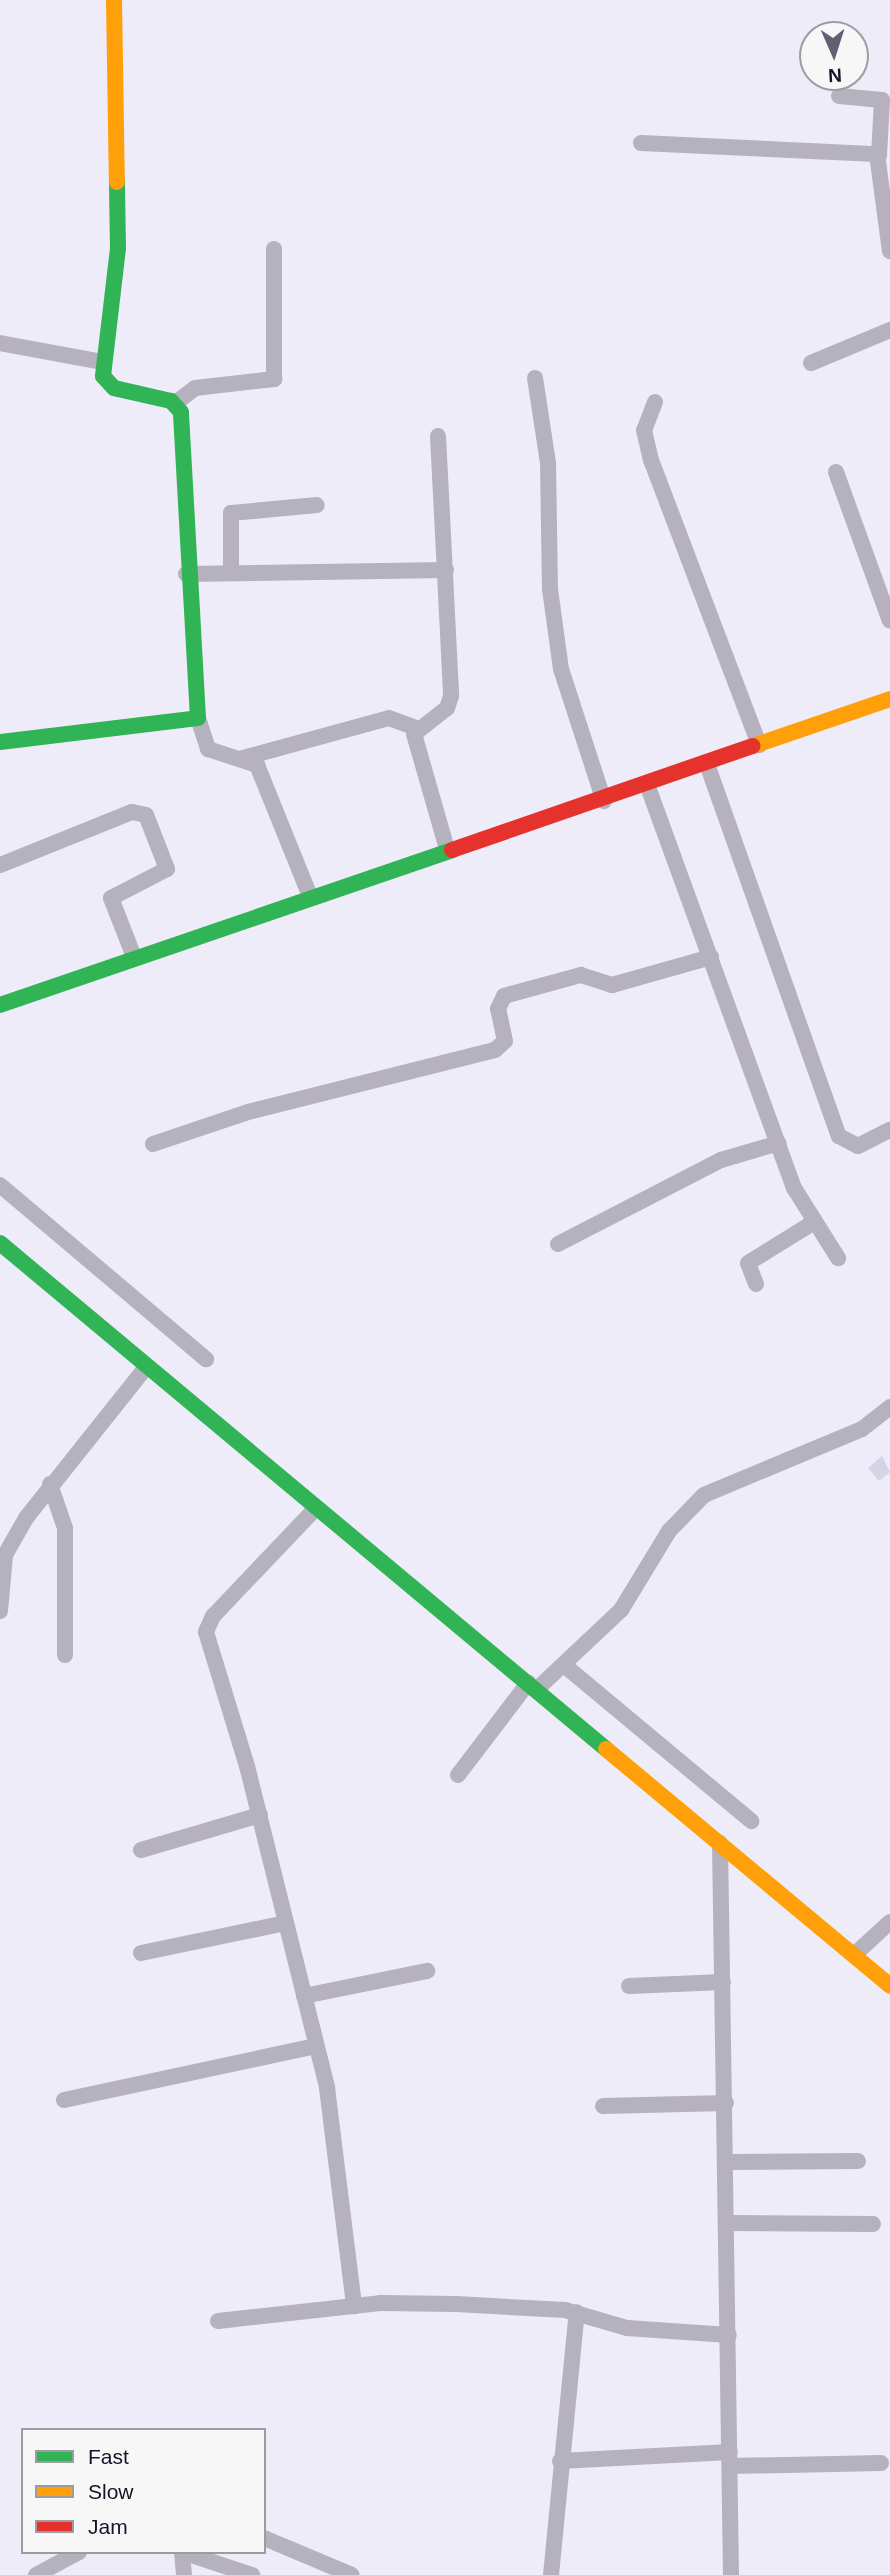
<!DOCTYPE html>
<html>
<head>
<meta charset="utf-8">
<style>
  body { margin:0 }
  #map { position:relative; width:890px; height:2575px; overflow:hidden; background:#eeecf9; font-family:Arial,sans-serif }
  div>[style] { position:absolute }
  .building>* { inset:0; background:#d3d5e6 }
  .street>* { height:16px; margin:-8px; padding:0 8px; transform-origin:8px; border-radius:8px; background:#b5b2be }
  .fast>* { height:16px; margin:-8px; padding:0 8px; transform-origin:8px; border-radius:8px; background:#30b455 }
  .slow>* { height:16px; margin:-8px; padding:0 8px; transform-origin:8px; border-radius:8px; background:#ff9f0a }
  .jam>* { height:16px; margin:-8px; padding:0 8px; transform-origin:8px; border-radius:8px; background:#e5322d }
  span { translate:-50% -50%; white-space:nowrap; text-align:center; line-height:1.15; -webkit-text-stroke:7px #f7f7f7; paint-order:stroke }
  .legend { position:absolute; left:21px; top:2428px; width:245px; height:126px; box-sizing:border-box; background:#f7f7f7; border:2px solid #9e9ba4; margin:0; padding:9px 12px; list-style:none; font-size:21px; color:#181228 }
  .legend li { display:flex; align-items:center; gap:14px; height:35px }
  .legend b { width:35px; border:2px solid #9e9ba4 }
  .north { position:absolute; left:799px; top:21px; width:70px; height:70px; box-sizing:border-box; background:#f7f7f7; border:2px solid #9e9ba4; border-radius:50%; rotate:177deg; font-size:19px; font-weight:700; line-height:28px; text-align:center; color:#181228 }
  .north::after { content:''; display:block; margin:auto; width:24px; height:32px; background:#635e71; clip-path:polygon(50% 0,100% 100%,50% 72%,0 100%) }
</style>
</head>
<body>
<div id="map">
  <div class="building">
    <i style="clip-path:polygon(882px 1456px,890px 1472px,879px 1481px,868px 1468px)"></i>
  </div>
  <div class="street">
    <i style="left:839px;top:96px;width:43px;rotate:5.3deg"></i>
    <i style="left:882px;top:100px;width:56px;rotate:93.1deg"></i>
    <i style="left:641px;top:143px;width:236px;rotate:2.7deg"></i>
    <i style="left:877px;top:154px;width:98px;rotate:82.4deg"></i>
    <i style="left:0;top:343px;width:105px;rotate:10.5deg"></i>
    <i style="left:811px;top:363px;width:86px;rotate:-22.7deg"></i>
    <i style="left:535px;top:378px;width:86px;rotate:81.3deg"></i>
    <i style="left:548px;top:463px;width:126px;rotate:89.1deg"></i>
    <i style="left:550px;top:589px;width:81px;rotate:82.2deg"></i>
    <i style="left:561px;top:669px;width:139px;rotate:72deg"></i>
    <i style="left:655px;top:402px;width:30px;rotate:111deg"></i>
    <i style="left:644px;top:430px;width:31px;rotate:77deg"></i>
    <i style="left:651px;top:460px;width:305px;rotate:69.2deg"></i>
    <i style="left:174px;top:404px;width:26px;rotate:-37deg"></i>
    <i style="left:195px;top:388px;width:80px;rotate:-6.5deg"></i>
    <i style="left:274px;top:379px;width:130px;rotate:-90deg"></i>
    <i style="left:438px;top:436px;width:260px;rotate:87.1deg"></i>
    <i style="left:451px;top:696px;width:13px;rotate:108deg"></i>
    <i style="left:447px;top:708px;width:42px;rotate:141.8deg"></i>
    <i style="left:414px;top:734px;width:120px;rotate:74deg"></i>
    <i style="left:836px;top:472px;width:158px;rotate:70.1deg"></i>
    <i style="left:231px;top:573px;width:60px;rotate:-90deg"></i>
    <i style="left:231px;top:513px;width:86px;rotate:-5.3deg"></i>
    <i style="left:186px;top:574px;width:260px;rotate:-0.9deg"></i>
    <i style="left:198px;top:718px;width:33px;rotate:72deg"></i>
    <i style="left:208px;top:749px;width:52px;rotate:18.1deg"></i>
    <i style="left:257px;top:765px;width:141px;rotate:68deg"></i>
    <i style="left:243px;top:758px;width:151px;rotate:-15.3deg"></i>
    <i style="left:389px;top:718px;width:29px;rotate:20deg"></i>
    <i style="left:707px;top:764px;width:395px;rotate:70.5deg"></i>
    <i style="left:839px;top:1136px;width:21px;rotate:28deg"></i>
    <i style="left:858px;top:1146px;width:36px;rotate:-27deg"></i>
    <i style="left:648px;top:787px;width:427px;rotate:70deg"></i>
    <i style="left:794px;top:1188px;width:83px;rotate:57.8deg"></i>
    <i style="left:0;top:865px;width:142px;rotate:-21.9deg"></i>
    <i style="left:132px;top:812px;width:14px;rotate:12deg"></i>
    <i style="left:146px;top:815px;width:58px;rotate:68.7deg"></i>
    <i style="left:167px;top:869px;width:63px;rotate:152.6deg"></i>
    <i style="left:111px;top:898px;width:63px;rotate:68.7deg"></i>
    <i style="left:153px;top:1144px;width:100px;rotate:-18.6deg"></i>
    <i style="left:248px;top:1112px;width:255px;rotate:-14.1deg"></i>
    <i style="left:495px;top:1050px;width:13px;rotate:-42deg"></i>
    <i style="left:505px;top:1041px;width:33px;rotate:-102deg"></i>
    <i style="left:498px;top:1009px;width:14px;rotate:-65deg"></i>
    <i style="left:504px;top:996px;width:80px;rotate:-15.3deg"></i>
    <i style="left:581px;top:975px;width:33px;rotate:18deg"></i>
    <i style="left:612px;top:985px;width:103px;rotate:-15.8deg"></i>
    <i style="left:0;top:1185px;width:270px;rotate:40.2deg"></i>
    <i style="left:558px;top:1244px;width:183px;rotate:-27.3deg"></i>
    <i style="left:721px;top:1160px;width:60px;rotate:-16.3deg"></i>
    <i style="left:756px;top:1284px;width:22px;rotate:-111deg"></i>
    <i style="left:748px;top:1263px;width:78px;rotate:-31.8deg"></i>
    <i style="left:50px;top:1484px;width:46px;rotate:71.2deg"></i>
    <i style="left:65px;top:1528px;width:127px;rotate:90deg"></i>
    <i style="left:316px;top:1508px;width:149px;rotate:133.6deg"></i>
    <i style="left:213px;top:1616px;width:17px;rotate:114deg"></i>
    <i style="left:206px;top:1632px;width:140px;rotate:73deg"></i>
    <i style="left:247px;top:1766px;width:332px;rotate:76deg"></i>
    <i style="left:327px;top:2088px;width:220px;rotate:82.9deg"></i>
    <i style="left:0;top:1611px;width:56px;rotate:-84.9deg"></i>
    <i style="left:5px;top:1555px;width:43px;rotate:-60.4deg"></i>
    <i style="left:26px;top:1518px;width:193px;rotate:-51.5deg"></i>
    <i style="left:564px;top:1665px;width:244px;rotate:39.8deg"></i>
    <i style="left:536px;top:1690px;width:117px;rotate:-43.3deg"></i>
    <i style="left:621px;top:1610px;width:92px;rotate:-58.7deg"></i>
    <i style="left:669px;top:1531px;width:50px;rotate:-45.8deg"></i>
    <i style="left:704px;top:1495px;width:171px;rotate:-22.7deg"></i>
    <i style="left:862px;top:1429px;width:36px;rotate:-38deg"></i>
    <i style="left:458px;top:1775px;width:116px;rotate:-52.7deg"></i>
    <i style="left:720px;top:1843px;width:732px;rotate:89.14deg"></i>
    <i style="left:141px;top:1850px;width:124px;rotate:-16.4deg"></i>
    <i style="left:141px;top:1953px;width:148px;rotate:-11.7deg"></i>
    <i style="left:854px;top:1955px;width:49px;rotate:-42.5deg"></i>
    <i style="left:629px;top:1986px;width:94px;rotate:-2.4deg"></i>
    <i style="left:304px;top:1996px;width:126px;rotate:-11.5deg"></i>
    <i style="left:64px;top:2100px;width:257px;rotate:-12.1deg"></i>
    <i style="left:603px;top:2106px;width:123px;rotate:-1.4deg"></i>
    <i style="left:727px;top:2162px;width:131px;rotate:-0.4deg"></i>
    <i style="left:729px;top:2223px;width:144px;rotate:0.4deg"></i>
    <i style="left:218px;top:2321px;width:163px;rotate:-6.3deg"></i>
    <i style="left:380px;top:2303px;width:76px;rotate:0.8deg"></i>
    <i style="left:456px;top:2304px;width:109px;rotate:3.2deg"></i>
    <i style="left:565px;top:2310px;width:65px;rotate:16.2deg"></i>
    <i style="left:627px;top:2328px;width:102px;rotate:3.9deg"></i>
    <i style="left:560px;top:2461px;width:170px;rotate:-3deg"></i>
    <i style="left:730px;top:2466px;width:151px;rotate:-1.1deg"></i>
    <i style="left:264px;top:2538px;width:95px;rotate:22.8deg"></i>
    <i style="left:182px;top:2552px;width:74px;rotate:18.2deg"></i>
    <i style="left:182px;top:2552px;width:23px;rotate:85deg"></i>
    <i style="left:36px;top:2575px;width:49px;rotate:-28.1deg"></i>
    <i style="left:551px;top:2575px;width:264px;rotate:-84.4deg"></i>
  </div>
  <div class="fast">
    <i style="left:0;top:742px;width:199px;rotate:-6.9deg"></i>
    <i style="left:198px;top:718px;width:306px;rotate:-93.2deg"></i>
    <i style="left:181px;top:412px;width:15px;rotate:-132deg"></i>
    <i style="left:171px;top:401px;width:58px;rotate:-167.2deg"></i>
    <i style="left:114px;top:388px;width:16px;rotate:-133deg"></i>
    <i style="left:103px;top:376px;width:128px;rotate:-83.3deg"></i>
    <i style="left:118px;top:249px;width:67px;rotate:-90.9deg"></i>
    <i style="left:0;top:1005px;width:478px;rotate:-18.9deg"></i>
    <i style="left:0;top:1243px;width:789px;rotate:39.86deg"></i>
  </div>
  <div class="slow">
    <i style="left:114px;top:0;width:182px;rotate:89.1deg"></i>
    <i style="left:753px;top:746px;width:145px;rotate:-18.9deg"></i>
    <i style="left:606px;top:1749px;width:370px;rotate:39.8deg"></i>
  </div>
  <div class="jam">
    <i style="left:452px;top:850px;width:318px;rotate:-19.1deg"></i>
  </div>
  <ul class="legend">
  <li><b style="height:9px;background:#30b455"></b>Fast</li>
  <li><b style="height:9px;background:#ff9f0a"></b>Slow</li>
  <li><b style="height:9px;background:#e5322d"></b>Jam</li>
  </ul>
  <div class="north">N</div>
</div>
</body>
</html>
